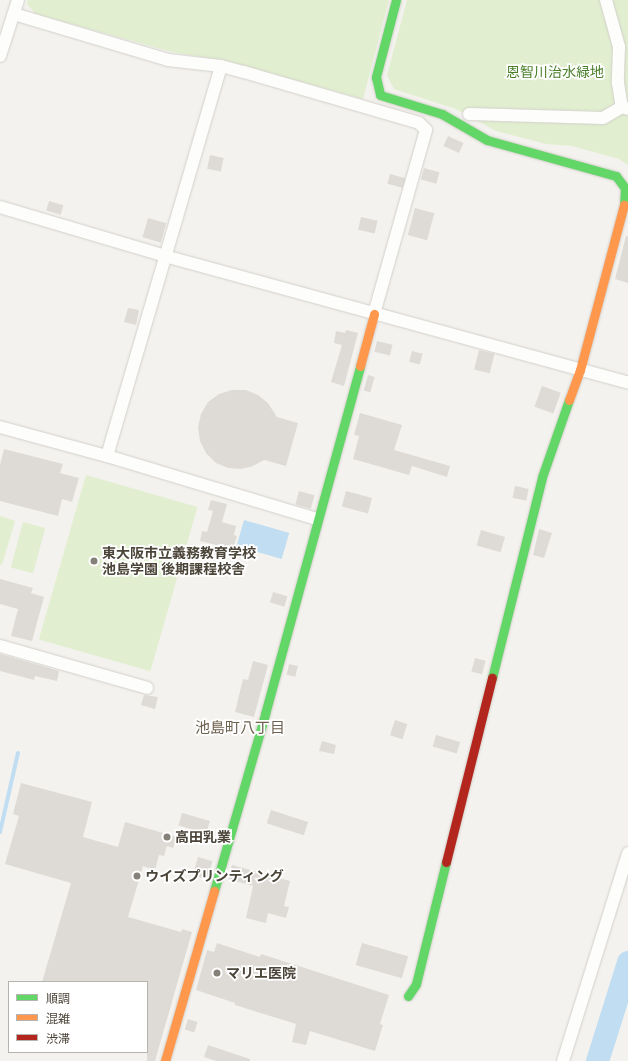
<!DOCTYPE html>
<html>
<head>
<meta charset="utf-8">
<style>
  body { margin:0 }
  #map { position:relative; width:628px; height:1061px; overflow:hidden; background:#f4f2ee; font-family:Ubuntu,"Noto Sans JP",sans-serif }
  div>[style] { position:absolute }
  .green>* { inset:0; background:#e1eecf; transform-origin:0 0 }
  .water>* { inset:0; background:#c0ddf1; transform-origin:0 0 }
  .stream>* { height:4px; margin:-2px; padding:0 2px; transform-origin:2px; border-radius:2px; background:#c0ddf1 }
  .river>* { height:23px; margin:-11.5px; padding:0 11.5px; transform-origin:11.5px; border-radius:11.5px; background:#c0ddf1 }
  .building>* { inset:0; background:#dedbd6; transform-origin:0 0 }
  .roads { filter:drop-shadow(0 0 1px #d2d0cb) drop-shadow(0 0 1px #d2d0cb) }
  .street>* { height:12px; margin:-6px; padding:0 6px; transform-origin:6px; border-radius:6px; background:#fdfdfc }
  .fast>* { height:9px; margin:-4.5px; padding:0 4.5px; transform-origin:4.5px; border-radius:4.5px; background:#63d668 }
  .slow>* { height:9px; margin:-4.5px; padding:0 4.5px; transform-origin:4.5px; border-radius:4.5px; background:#ff974d }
  .jam>* { height:9px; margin:-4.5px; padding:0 4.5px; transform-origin:4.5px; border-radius:4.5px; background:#b3261e }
  .dots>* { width:11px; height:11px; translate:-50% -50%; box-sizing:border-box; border:2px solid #fff; border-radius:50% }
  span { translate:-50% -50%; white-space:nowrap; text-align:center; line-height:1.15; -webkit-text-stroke:3.5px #fff; paint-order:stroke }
  .park-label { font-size:14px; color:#4a7f2a }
  .poi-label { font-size:14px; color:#4b4439; font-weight:700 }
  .left { translate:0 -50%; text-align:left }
  .neighbourhood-label { font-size:15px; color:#6e6250 }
  .legend { position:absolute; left:8px; top:981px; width:140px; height:72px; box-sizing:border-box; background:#fff; border:1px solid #b7b4b0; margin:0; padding:5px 7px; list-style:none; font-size:12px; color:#4b4439 }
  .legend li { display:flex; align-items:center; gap:8px; height:20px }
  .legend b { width:20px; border:1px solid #b7b4b0 }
</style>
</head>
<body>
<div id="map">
  <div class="green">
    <i style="clip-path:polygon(28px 0,389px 0,363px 99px,231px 62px,172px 52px,36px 14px,27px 4px)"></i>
    <i style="clip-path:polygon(407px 0,628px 0,628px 165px,619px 159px,572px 146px,546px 144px,496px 131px,456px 109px,394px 89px,387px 75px)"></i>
    <i style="left:86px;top:475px;width:116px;height:171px;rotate:16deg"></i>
    <i style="clip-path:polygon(0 516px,15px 521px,2px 565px,0 564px)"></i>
    <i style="left:23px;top:522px;width:23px;height:47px;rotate:15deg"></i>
  </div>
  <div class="water">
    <i style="left:244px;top:520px;width:47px;height:27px;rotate:16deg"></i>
  </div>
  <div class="stream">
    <i style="left:0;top:832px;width:81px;rotate:-77.2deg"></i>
  </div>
  <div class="river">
    <i style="left:597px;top:1061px;width:104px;rotate:-72.6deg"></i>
  </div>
  <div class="building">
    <i style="left:448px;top:136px;width:17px;height:11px;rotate:24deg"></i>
    <i style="left:210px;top:155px;width:14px;height:14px;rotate:12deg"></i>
    <i style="left:424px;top:168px;width:16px;height:12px;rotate:15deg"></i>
    <i style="left:390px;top:174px;width:16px;height:10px;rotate:15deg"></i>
    <i style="left:49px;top:201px;width:15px;height:10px;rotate:16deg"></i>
    <i style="left:415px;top:208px;width:20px;height:28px;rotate:15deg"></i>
    <i style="left:361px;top:217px;width:17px;height:13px;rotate:13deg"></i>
    <i style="left:148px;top:218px;width:19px;height:20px;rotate:16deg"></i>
    <i style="clip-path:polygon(626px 236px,628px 236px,628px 283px,615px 279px)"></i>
    <i style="clip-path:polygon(128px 308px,139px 310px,136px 325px,124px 322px)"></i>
    <i style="clip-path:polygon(346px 330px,358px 333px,344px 386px,331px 382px,342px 345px,334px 343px,336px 331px,345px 333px)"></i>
    <i style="left:377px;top:341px;width:16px;height:11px;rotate:14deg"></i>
    <i style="left:479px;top:350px;width:16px;height:20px;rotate:14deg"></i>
    <i style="left:412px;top:351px;width:11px;height:11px;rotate:15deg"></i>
    <i style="left:368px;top:375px;width:7px;height:16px;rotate:16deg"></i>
    <i style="left:542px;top:386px;width:20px;height:22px;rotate:20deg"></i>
    <i style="clip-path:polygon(232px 390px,246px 390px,258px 395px,268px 403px,277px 417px,298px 423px,286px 466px,264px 460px,253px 466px,241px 469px,228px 468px,216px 463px,206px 453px,200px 441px,198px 427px,201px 414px,208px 402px,219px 394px)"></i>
    <i style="clip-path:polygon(360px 413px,402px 425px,394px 450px,450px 466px,447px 477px,412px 466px,409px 475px,353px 459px,359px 436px,354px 435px)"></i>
    <i style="clip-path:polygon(4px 449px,63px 464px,60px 473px,79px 478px,72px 502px,62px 499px,58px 516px,0 501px,0 465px)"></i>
    <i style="left:515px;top:486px;width:14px;height:12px;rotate:12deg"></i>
    <i style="left:299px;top:491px;width:16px;height:14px;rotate:15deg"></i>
    <i style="left:346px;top:491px;width:27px;height:16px;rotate:15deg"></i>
    <i style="clip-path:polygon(211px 500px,227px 504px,222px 522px,236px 526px,234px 535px,237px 536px,233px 549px,200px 541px,202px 531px,207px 532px,213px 511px,208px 510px)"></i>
    <i style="clip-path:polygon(539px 529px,552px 533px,544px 558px,533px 555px)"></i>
    <i style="left:481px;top:530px;width:25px;height:16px;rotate:16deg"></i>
    <i style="clip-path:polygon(0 579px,33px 588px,31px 593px,44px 597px,32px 641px,11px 636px,18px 609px,0 604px)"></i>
    <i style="left:273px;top:592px;width:15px;height:11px;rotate:16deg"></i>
    <i style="clip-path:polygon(0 654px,59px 671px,57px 681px,35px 676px,34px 680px,0 671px)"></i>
    <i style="left:475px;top:658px;width:11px;height:14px;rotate:15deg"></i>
    <i style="clip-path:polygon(253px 661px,268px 665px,254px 717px,235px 712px,243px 679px,248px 680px)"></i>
    <i style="left:289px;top:664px;width:9px;height:11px;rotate:13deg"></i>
    <i style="clip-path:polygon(144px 695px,158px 697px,155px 709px,141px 705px)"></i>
    <i style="left:395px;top:720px;width:13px;height:16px;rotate:18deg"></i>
    <i style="left:436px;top:735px;width:25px;height:12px;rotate:16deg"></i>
    <i style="clip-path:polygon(322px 741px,336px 745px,334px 754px,319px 751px)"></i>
    <i style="clip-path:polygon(21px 783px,92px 802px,83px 837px,118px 847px,125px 822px,177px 837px,173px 848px,167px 846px,164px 856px,159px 855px,155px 870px,143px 866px,128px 917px,181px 932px,182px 929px,192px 932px,155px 1061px,147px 1061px,147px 982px,42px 982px,71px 883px,5px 864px,19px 816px,13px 814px)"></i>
    <i style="left:271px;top:810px;width:39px;height:14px;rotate:18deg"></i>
    <i style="left:182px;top:813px;width:29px;height:13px;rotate:16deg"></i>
    <i style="left:198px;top:857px;width:15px;height:19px;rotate:16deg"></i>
    <i style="clip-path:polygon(232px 865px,290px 881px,284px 906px,289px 907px,286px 918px,268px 913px,266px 923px,246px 918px,253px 886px,228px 879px)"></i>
    <i style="clip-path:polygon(217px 943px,260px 957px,261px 954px,389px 995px,380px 1024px,383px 1025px,375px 1051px,310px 1031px,306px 1045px,292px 1042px,296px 1024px,235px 1005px,235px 1003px,196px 990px,207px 950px,214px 952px)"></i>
    <i style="left:362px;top:943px;width:48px;height:23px;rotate:16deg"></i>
    <i style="left:188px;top:1019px;width:10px;height:11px;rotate:17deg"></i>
    <i style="clip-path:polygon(208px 1045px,250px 1059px,250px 1061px,216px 1061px,204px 1057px)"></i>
  </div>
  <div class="roads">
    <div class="street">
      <i style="left:606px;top:0;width:49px;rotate:74.5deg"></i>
      <i style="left:619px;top:47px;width:36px;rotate:92deg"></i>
      <i style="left:618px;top:83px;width:24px;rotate:81deg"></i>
      <i style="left:14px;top:14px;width:161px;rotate:16.6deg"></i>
      <i style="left:168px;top:60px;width:53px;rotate:6.5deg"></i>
      <i style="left:221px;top:66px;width:24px;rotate:15deg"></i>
      <i style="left:244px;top:72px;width:182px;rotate:16.2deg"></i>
      <i style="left:419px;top:123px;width:10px;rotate:45deg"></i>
      <i style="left:426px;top:130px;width:191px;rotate:105.8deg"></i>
      <i style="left:0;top:56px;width:59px;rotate:-72.2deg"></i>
      <i style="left:469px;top:114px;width:134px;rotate:1.7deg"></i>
      <i style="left:603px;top:118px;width:22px;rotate:-30deg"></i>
      <i style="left:622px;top:107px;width:6px;rotate:18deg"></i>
      <i style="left:0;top:207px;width:172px;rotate:16.5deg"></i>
      <i style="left:165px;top:256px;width:480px;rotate:15.3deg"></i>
      <i style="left:0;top:427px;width:111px;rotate:15.2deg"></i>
      <i style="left:107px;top:456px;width:219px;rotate:16.7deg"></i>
      <i style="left:107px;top:456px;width:406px;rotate:-73.7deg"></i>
      <i style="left:0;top:646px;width:153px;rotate:15.9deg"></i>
      <i style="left:563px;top:1061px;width:218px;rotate:-72.6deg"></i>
    </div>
    <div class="fast">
      <i style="left:396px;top:0;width:80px;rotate:104.6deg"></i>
      <i style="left:376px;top:77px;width:18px;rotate:77deg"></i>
      <i style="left:380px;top:95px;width:65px;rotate:17deg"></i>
      <i style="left:442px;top:114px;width:52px;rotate:30deg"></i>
      <i style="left:487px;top:140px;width:134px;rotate:15.6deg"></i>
      <i style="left:616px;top:176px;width:15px;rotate:53deg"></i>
      <i style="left:625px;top:188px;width:17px;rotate:93deg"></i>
      <i style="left:492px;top:678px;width:207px;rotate:-76deg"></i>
      <i style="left:542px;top:477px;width:82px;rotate:-70.7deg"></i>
      <i style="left:214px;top:891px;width:184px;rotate:-73.9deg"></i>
      <i style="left:265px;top:714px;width:361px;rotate:-74.7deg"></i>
      <i style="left:408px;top:996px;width:14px;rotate:-56deg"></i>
      <i style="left:416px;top:984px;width:126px;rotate:-76.2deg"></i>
    </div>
    <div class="slow">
      <i style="left:360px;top:366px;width:54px;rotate:-74.9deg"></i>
      <i style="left:569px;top:400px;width:32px;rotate:-70deg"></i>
      <i style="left:580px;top:370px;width:171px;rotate:-75.1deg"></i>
      <i style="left:165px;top:1061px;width:177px;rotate:-73.9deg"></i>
    </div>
    <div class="jam">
      <i style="left:446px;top:862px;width:190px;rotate:-76deg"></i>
    </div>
  </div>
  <div class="dots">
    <i style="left:94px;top:561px;background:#868178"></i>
    <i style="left:167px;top:837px;background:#868178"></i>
    <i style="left:137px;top:876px;background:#868178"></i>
    <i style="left:217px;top:973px;background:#868178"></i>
  </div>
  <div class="park-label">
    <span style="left:555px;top:72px">恩智川治水緑地</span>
  </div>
  <div class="poi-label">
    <span class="left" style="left:102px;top:561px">東大阪市立義務教育学校<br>池島学園 後期課程校舎</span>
    <span class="left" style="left:175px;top:837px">高田乳業</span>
    <span class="left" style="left:145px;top:876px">ウイズプリンティング</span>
    <span class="left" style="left:226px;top:973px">マリエ医院</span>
  </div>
  <div class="neighbourhood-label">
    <span style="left:240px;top:728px">池島町八丁目</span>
  </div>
  <ul class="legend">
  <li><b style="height:5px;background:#63d668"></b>順調</li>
  <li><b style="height:5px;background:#ff974d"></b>混雑</li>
  <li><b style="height:5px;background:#b3261e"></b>渋滞</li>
  </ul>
</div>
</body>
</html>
